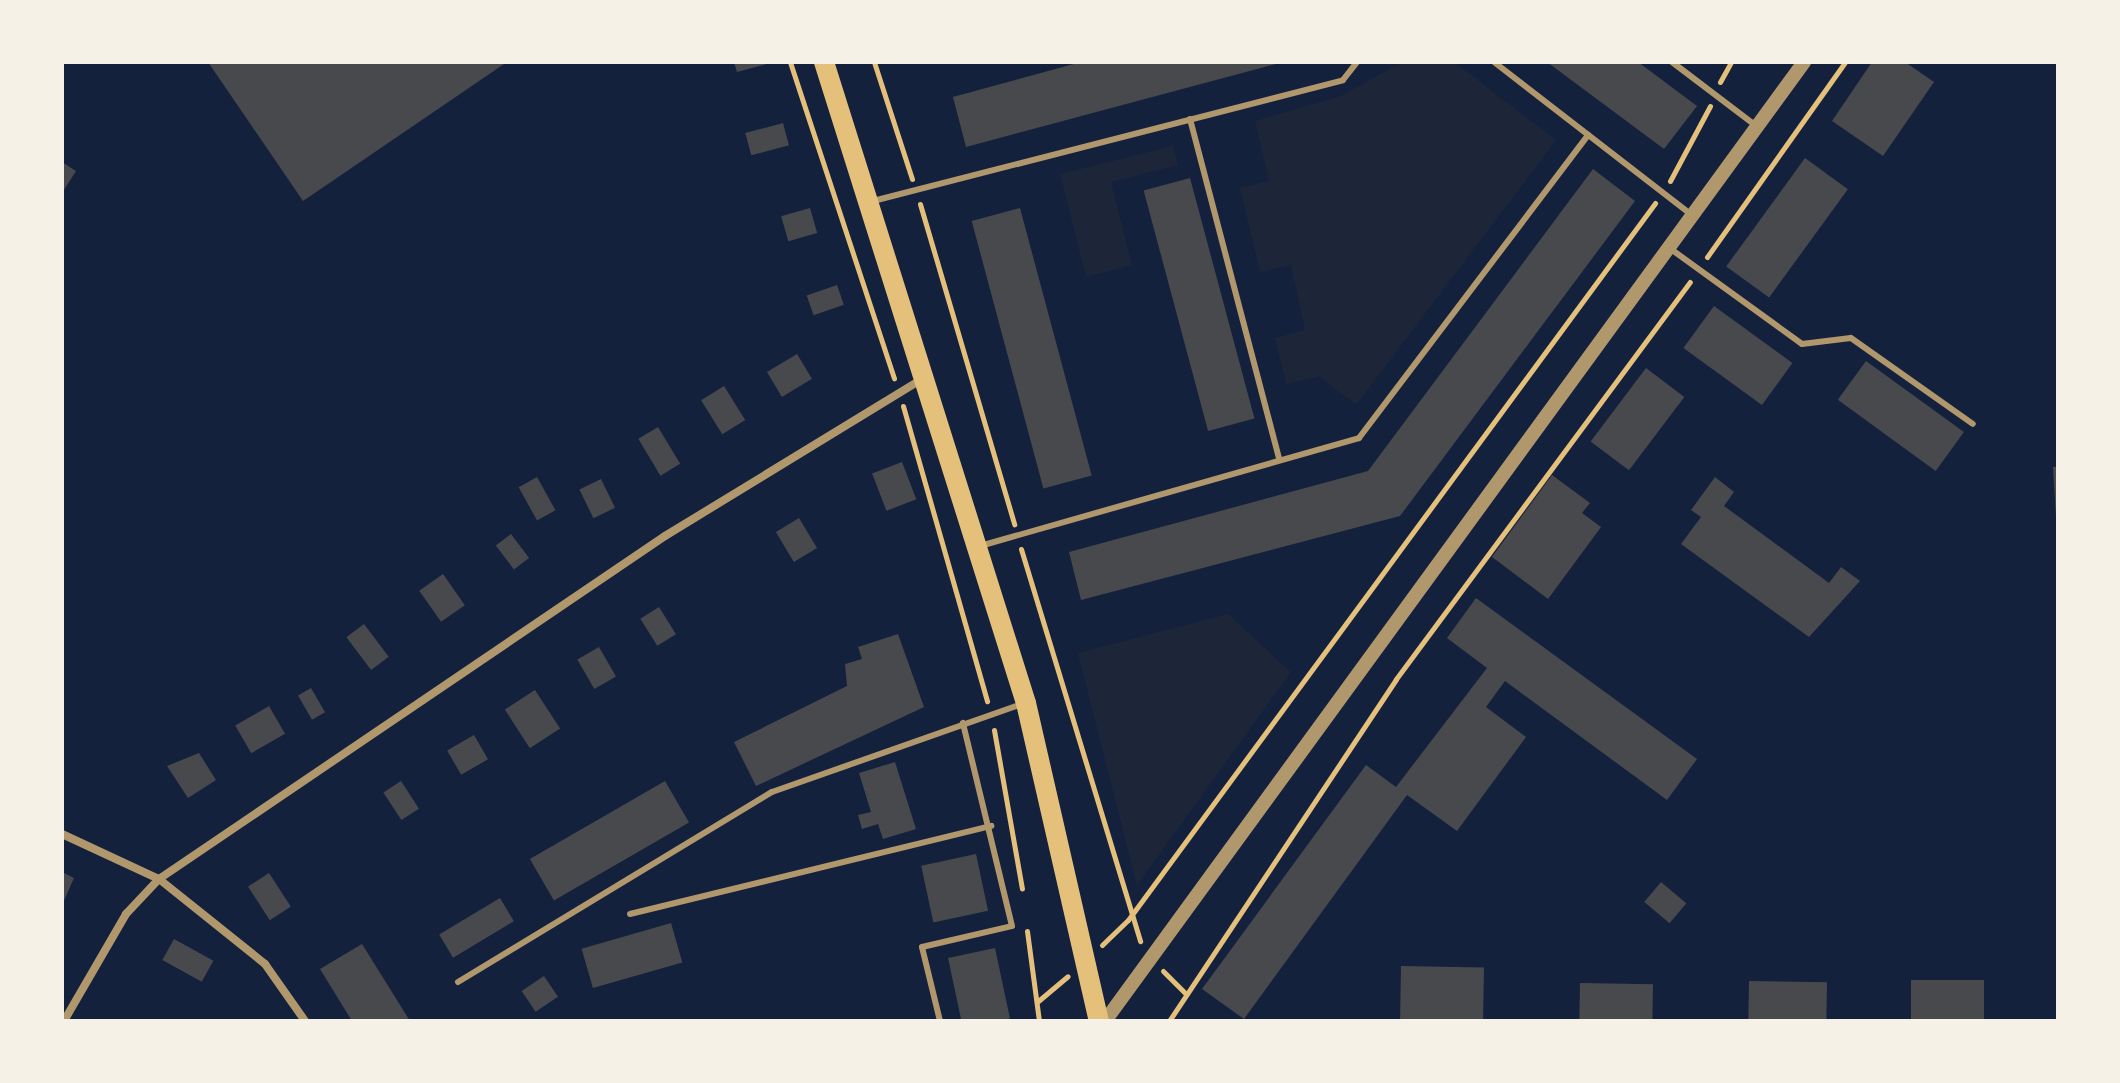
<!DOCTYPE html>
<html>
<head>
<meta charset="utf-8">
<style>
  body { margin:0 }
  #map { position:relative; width:2120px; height:1083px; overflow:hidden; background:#14213d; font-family:"PT Sans",sans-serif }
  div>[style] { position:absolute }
  .green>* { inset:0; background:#1d2539 }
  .building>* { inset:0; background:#48494c; transform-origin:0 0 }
  .path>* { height:5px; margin:-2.5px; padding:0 2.5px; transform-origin:2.5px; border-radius:2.5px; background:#e5c07b }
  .service>* { height:6px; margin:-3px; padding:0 3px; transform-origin:3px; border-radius:3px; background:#b1986c }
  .minor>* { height:8px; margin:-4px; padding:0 4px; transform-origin:4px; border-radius:4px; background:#b1986c }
  .tertiary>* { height:14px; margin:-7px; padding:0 7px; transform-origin:7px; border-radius:7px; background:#b1986c }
  .primary>* { height:20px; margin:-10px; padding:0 10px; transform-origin:10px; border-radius:10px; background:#e5c07b }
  span { translate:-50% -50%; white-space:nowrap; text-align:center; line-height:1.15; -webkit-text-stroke:8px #f6f1e7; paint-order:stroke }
  .frame { position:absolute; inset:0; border:64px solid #f6f1e7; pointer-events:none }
</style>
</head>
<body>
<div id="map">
  <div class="green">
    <i style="clip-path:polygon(1402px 62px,1454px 62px,1556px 140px,1356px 405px,1319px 376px,1286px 384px,1275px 338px,1305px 330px,1291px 265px,1260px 272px,1240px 188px,1269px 181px,1255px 121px,1341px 96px)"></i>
    <i style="clip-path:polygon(1173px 146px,1178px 165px,1111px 182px,1132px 265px,1086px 277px,1060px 174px)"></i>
    <i style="clip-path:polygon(1228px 614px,1291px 672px,1137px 885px,1078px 653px)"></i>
  </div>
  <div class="building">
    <i style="clip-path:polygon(208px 62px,507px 62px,303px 201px)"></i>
    <i style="clip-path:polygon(734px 62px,769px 62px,770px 63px,737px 72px)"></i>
    <i style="clip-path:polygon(1081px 62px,1279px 62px,1279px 63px,966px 147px,953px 97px)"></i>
    <i style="clip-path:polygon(1547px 62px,1638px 62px,1697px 106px,1664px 149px)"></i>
    <i style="clip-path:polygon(1872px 62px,1905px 62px,1934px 82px,1883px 156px,1832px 121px)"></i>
    <i style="left:783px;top:123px;width:23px;height:39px;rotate:75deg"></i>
    <i style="left:1805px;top:158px;width:53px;height:134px;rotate:36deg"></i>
    <i style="clip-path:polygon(62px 162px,76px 171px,62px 193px)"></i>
    <i style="clip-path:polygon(1593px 169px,1635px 201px,1400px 516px,1081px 600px,1069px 552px,1368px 471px)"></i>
    <i style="left:1190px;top:178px;width:249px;height:48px;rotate:75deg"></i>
    <i style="left:810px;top:208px;width:26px;height:30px;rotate:74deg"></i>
    <i style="left:1020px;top:208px;width:277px;height:50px;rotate:75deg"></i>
    <i style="left:837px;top:285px;width:21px;height:32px;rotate:71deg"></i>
    <i style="left:1714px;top:306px;width:97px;height:52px;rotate:36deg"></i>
    <i style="left:797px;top:354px;width:29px;height:35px;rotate:59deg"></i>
    <i style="left:1866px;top:361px;width:121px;height:48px;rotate:36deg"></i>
    <i style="left:1646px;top:368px;width:48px;height:92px;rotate:37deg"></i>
    <i style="left:724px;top:386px;width:40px;height:27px;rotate:58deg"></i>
    <i style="left:658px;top:427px;width:43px;height:23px;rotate:59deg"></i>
    <i style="left:902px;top:462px;width:40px;height:32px;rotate:69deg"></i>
    <i style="clip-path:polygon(2053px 467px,2058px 467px,2058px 517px,2056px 517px)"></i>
    <i style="clip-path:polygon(1552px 475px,1590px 503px,1582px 513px,1601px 527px,1548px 599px,1492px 557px)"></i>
    <i style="left:537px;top:477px;width:38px;height:21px;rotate:61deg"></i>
    <i style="clip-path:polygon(1715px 477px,1734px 492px,1724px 506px,1829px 583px,1841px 567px,1860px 581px,1809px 637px,1681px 544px,1701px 517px,1691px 510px)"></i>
    <i style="left:601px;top:479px;width:32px;height:24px;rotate:64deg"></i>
    <i style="left:799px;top:518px;width:35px;height:27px;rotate:59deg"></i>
    <i style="left:511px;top:534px;width:30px;height:19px;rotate:53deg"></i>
    <i style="left:443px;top:574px;width:38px;height:29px;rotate:55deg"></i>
    <i style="clip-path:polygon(1476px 598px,1697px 759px,1667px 800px,1505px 681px,1486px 707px,1526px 737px,1457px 831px,1407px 795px,1244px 1019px,1202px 989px,1366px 765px,1396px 787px,1487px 668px,1447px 638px)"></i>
    <i style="left:659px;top:607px;width:32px;height:22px;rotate:58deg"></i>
    <i style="left:364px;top:624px;width:41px;height:22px;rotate:53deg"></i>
    <i style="clip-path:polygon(898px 634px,924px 707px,756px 786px,734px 742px,847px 686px,845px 664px,862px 659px,858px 647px)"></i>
    <i style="left:599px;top:647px;width:34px;height:25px;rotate:60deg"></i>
    <i style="left:311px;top:688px;width:28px;height:15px;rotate:60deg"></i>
    <i style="left:535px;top:690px;width:46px;height:36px;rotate:57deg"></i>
    <i style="left:269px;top:706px;width:32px;height:39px;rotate:60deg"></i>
    <i style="left:474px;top:735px;width:28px;height:31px;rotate:60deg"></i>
    <i style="clip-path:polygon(199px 753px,216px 780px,188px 798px,167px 766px)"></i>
    <i style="clip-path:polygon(895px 762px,916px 829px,883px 839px,878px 824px,862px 829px,858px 815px,871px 812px,859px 773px)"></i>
    <i style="left:401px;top:781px;width:33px;height:21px;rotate:57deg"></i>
    <i style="left:665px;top:781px;width:48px;height:156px;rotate:60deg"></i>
    <i style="left:976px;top:854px;width:58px;height:56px;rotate:78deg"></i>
    <i style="clip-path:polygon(62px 872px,74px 878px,62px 905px)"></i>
    <i style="left:269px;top:873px;width:40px;height:25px;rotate:57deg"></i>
    <i style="left:1661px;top:882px;width:33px;height:26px;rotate:40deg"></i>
    <i style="left:500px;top:898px;width:27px;height:71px;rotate:59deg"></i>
    <i style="left:671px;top:923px;width:41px;height:93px;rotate:74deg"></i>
    <i style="left:174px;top:939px;width:45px;height:24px;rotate:29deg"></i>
    <i style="clip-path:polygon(362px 944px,410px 1021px,352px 1021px,320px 969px)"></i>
    <i style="left:995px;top:948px;width:72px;height:48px;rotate:78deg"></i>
    <i style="left:1401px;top:966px;width:83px;height:55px;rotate:1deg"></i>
    <i style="left:544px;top:976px;width:25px;height:27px;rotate:56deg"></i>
    <i style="left:1911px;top:980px;width:73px;height:41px"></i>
    <i style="left:1749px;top:981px;width:78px;height:40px;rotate:1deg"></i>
    <i style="left:1580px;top:983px;width:73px;height:38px;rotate:1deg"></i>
  </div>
  <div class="path">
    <i style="left:790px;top:62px;width:333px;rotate:71.8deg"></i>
    <i style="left:874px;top:62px;width:123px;rotate:72deg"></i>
    <i style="left:1720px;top:82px;width:23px;rotate:-61deg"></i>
    <i style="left:1670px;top:181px;width:85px;rotate:-61.9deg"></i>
    <i style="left:920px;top:204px;width:334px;rotate:73.6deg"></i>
    <i style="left:1707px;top:257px;width:239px;rotate:-54.7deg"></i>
    <i style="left:903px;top:406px;width:307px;rotate:74.1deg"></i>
    <i style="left:1021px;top:549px;width:410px;rotate:73.1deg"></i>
    <i style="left:994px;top:730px;width:161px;rotate:80deg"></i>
    <i style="left:1027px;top:931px;width:91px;rotate:82.4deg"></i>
    <i style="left:1102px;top:945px;width:36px;rotate:-44deg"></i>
    <i style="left:1128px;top:920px;width:890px;rotate:-53.68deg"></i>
    <i style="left:1163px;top:971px;width:33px;rotate:45deg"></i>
    <i style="left:1037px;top:1002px;width:40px;rotate:-40deg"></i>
    <i style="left:1169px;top:1021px;width:410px;rotate:-56.4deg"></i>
    <i style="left:1396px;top:679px;width:494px;rotate:-53.5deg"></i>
  </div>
  <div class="service">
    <i style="left:1494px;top:62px;width:249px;rotate:37.7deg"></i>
    <i style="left:1672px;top:62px;width:104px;rotate:37.2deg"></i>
    <i style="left:1190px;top:119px;width:351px;rotate:75.3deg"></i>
    <i style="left:873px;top:201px;width:485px;rotate:-14.4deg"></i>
    <i style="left:1343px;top:80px;width:23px;rotate:-52deg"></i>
    <i style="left:1668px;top:247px;width:165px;rotate:35.9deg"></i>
    <i style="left:1802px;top:344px;width:49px;rotate:-7deg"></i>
    <i style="left:1851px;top:338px;width:149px;rotate:35.2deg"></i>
    <i style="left:980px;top:546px;width:394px;rotate:-15.9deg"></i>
    <i style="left:1359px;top:438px;width:380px;rotate:-52.9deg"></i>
    <i style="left:630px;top:914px;width:372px;rotate:-13.7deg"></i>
    <i style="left:458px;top:982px;width:367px;rotate:-31.2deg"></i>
    <i style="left:772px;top:792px;width:265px;rotate:-19.4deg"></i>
    <i style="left:940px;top:1021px;width:76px;rotate:-103.7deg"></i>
    <i style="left:922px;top:947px;width:92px;rotate:-13.1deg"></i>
    <i style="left:1012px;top:926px;width:209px;rotate:-103.6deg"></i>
  </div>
  <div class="minor">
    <i style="left:62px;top:834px;width:107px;rotate:24.9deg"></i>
    <i style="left:159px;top:879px;width:136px;rotate:38.7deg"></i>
    <i style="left:265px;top:964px;width:70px;rotate:54.9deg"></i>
    <i style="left:64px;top:1021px;width:124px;rotate:-59.9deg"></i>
    <i style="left:126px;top:914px;width:48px;rotate:-46.7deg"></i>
    <i style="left:159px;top:879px;width:611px;rotate:-34.13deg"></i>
    <i style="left:665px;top:536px;width:300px;rotate:-31.4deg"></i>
  </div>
  <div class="tertiary">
    <i style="left:1105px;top:1021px;width:1187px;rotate:-53.91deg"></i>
  </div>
  <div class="primary">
    <i style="left:824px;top:62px;width:672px;rotate:72.51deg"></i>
    <i style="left:1026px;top:703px;width:326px;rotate:77.1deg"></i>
  </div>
  <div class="frame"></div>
</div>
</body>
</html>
